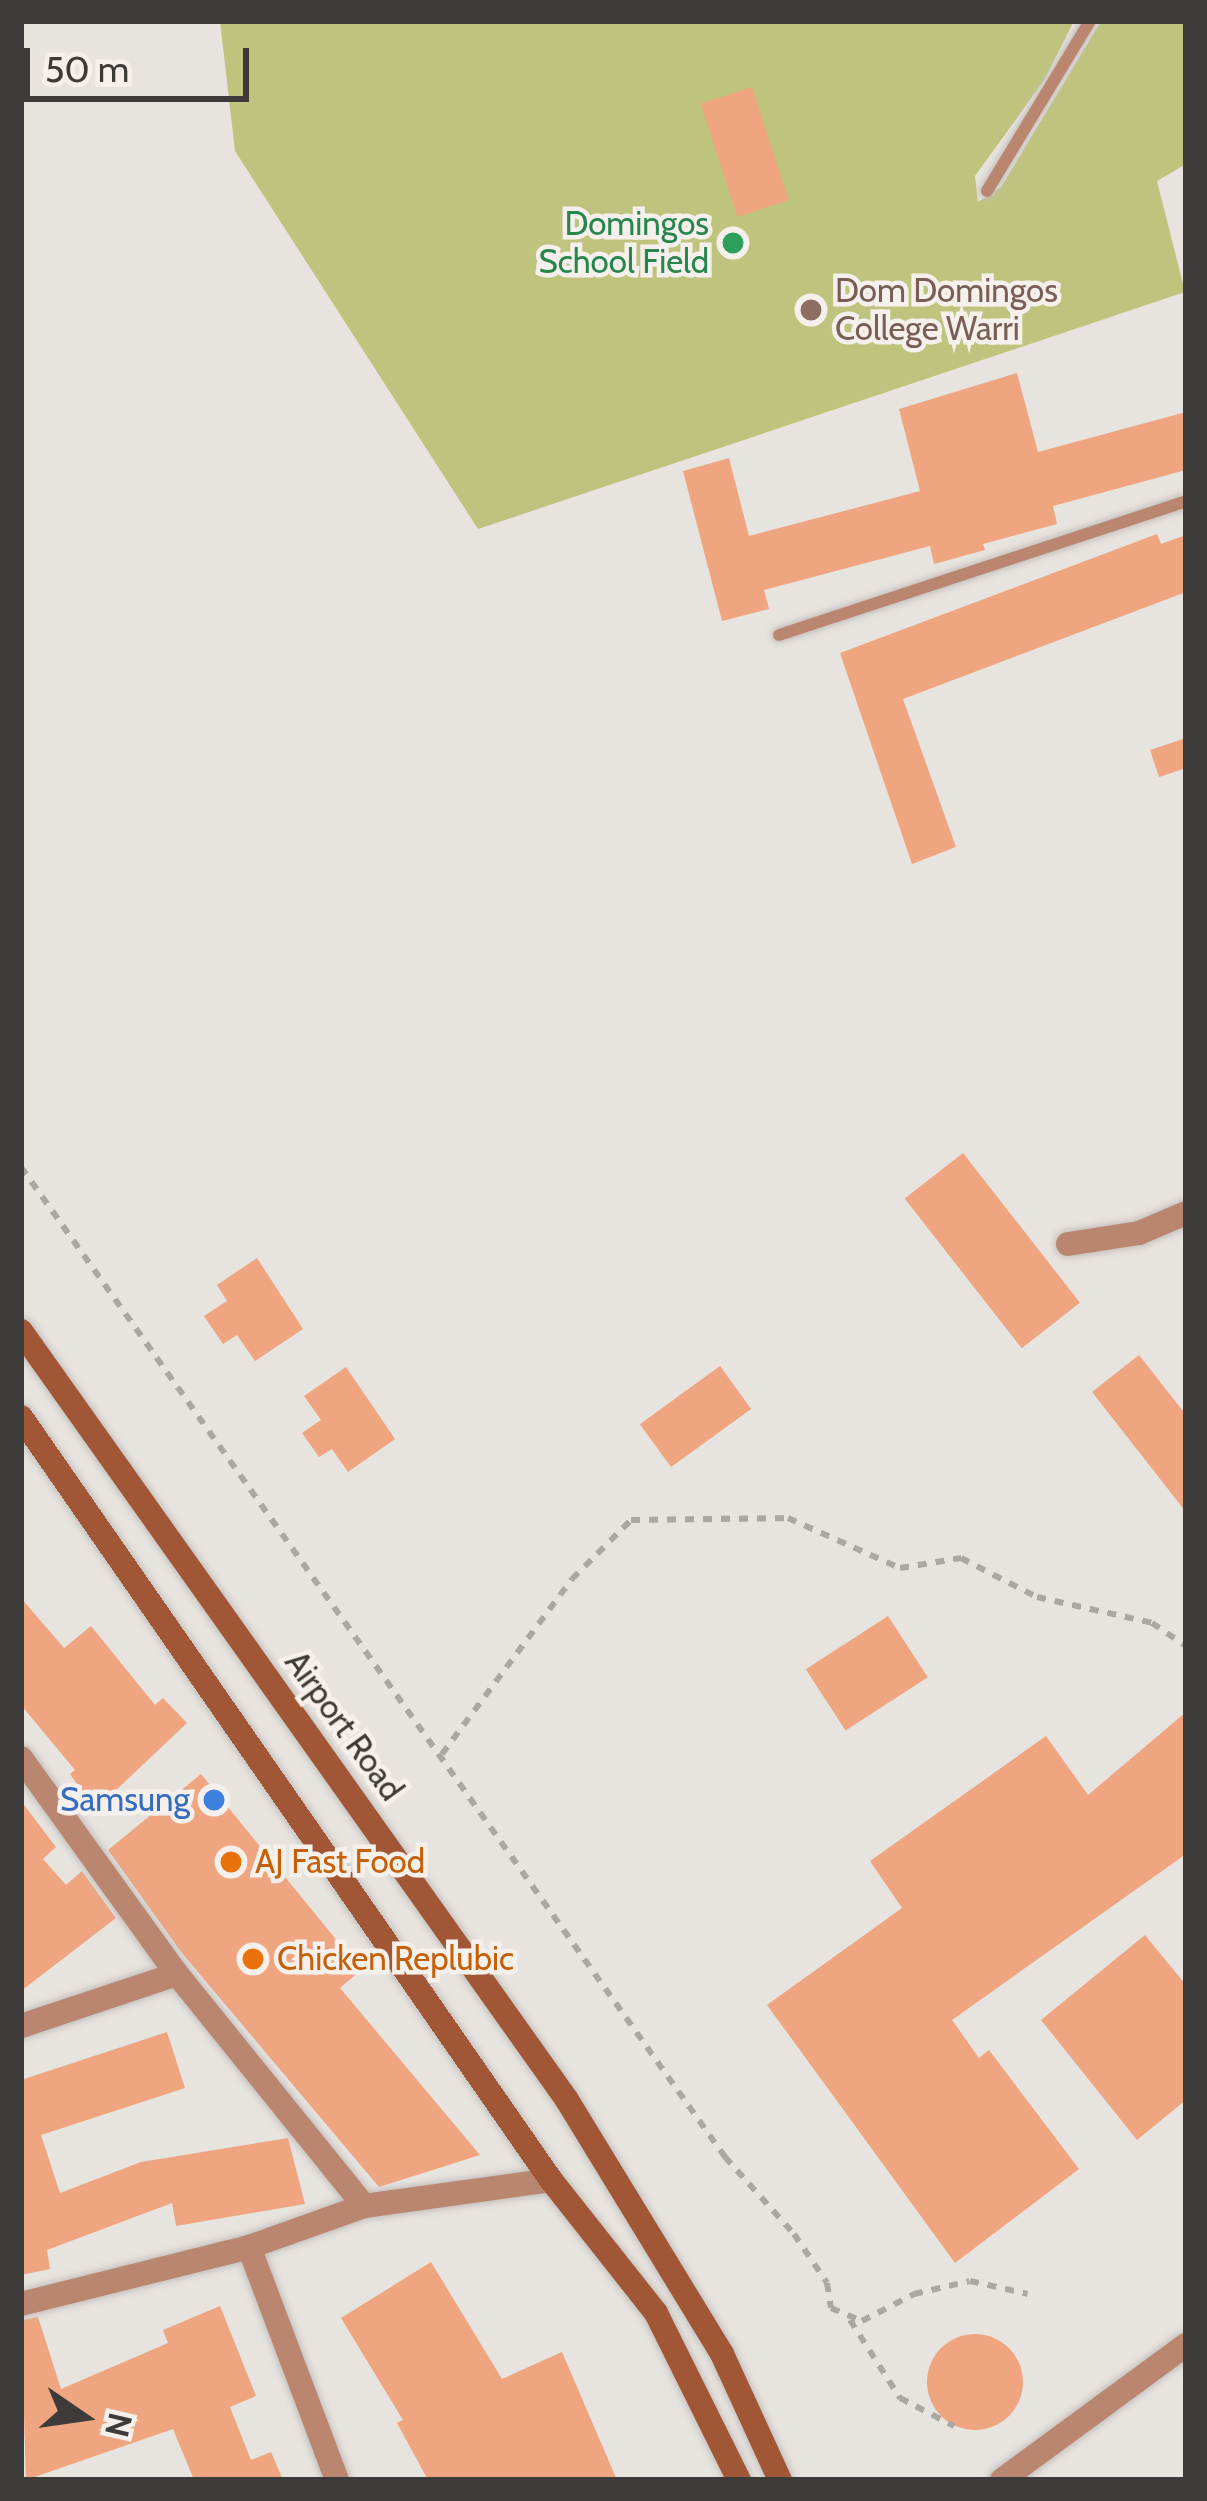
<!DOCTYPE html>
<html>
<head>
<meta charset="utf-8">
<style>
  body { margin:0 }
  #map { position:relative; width:1207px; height:2501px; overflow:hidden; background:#e7e3df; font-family:Cabin,sans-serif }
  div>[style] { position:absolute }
  .green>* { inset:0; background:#bec47d }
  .building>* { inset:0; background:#eea580; transform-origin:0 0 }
  .round { border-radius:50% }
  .path>* { height:6px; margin-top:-3px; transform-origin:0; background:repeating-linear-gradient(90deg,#aba8a4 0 9px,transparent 0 18px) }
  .roads { filter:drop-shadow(0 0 3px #c5c1be) drop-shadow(0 0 3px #c5c1be) }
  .service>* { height:12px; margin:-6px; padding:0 6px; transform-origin:6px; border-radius:6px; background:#ba8670 }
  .minor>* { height:24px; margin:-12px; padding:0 12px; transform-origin:12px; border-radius:12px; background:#ba8670 }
  .secondary>* { height:24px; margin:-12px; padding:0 12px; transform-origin:12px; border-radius:12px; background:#a15735 }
  .dots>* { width:33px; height:33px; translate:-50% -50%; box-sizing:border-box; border:6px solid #f5f0ec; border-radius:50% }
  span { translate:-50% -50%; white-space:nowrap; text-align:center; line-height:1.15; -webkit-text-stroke:9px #f5f0ec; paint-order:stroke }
  .leisure-label { font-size:33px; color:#27864d }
  .right { translate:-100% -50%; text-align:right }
  .education-label { font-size:33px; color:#785e54 }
  .left { translate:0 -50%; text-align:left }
  .street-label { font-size:33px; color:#3d3b39 }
  .shop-label { font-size:33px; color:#366cbe }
  .food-label { font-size:33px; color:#c56008 }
  .frame { position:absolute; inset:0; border:24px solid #3d3b39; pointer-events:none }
  .north { position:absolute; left:24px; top:2357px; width:120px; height:120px; -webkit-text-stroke:9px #f5f0ec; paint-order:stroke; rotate:103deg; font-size:33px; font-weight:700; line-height:48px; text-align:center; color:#3d3b39 }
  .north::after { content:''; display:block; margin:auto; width:42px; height:54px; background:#3d3b39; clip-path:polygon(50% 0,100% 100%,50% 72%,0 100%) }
  .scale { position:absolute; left:24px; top:48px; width:225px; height:54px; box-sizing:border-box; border:6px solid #3d3b39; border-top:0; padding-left:15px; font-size:36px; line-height:42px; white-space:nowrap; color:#3d3b39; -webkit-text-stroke:9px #f5f0ec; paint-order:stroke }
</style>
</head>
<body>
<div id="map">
  <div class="green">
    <i style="clip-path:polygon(220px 21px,1074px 21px,1045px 79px,975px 176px,978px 202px,1001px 187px,1101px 21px,1186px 21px,1186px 164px,1157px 181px,1185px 292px,478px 529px,235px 151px)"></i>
  </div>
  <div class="building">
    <i style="left:752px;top:87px;width:119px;height:54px;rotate:72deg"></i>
    <i style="clip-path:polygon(1017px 373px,1038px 452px,1186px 412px,1186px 470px,1053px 506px,1057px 524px,983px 544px,985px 550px,934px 564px,930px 546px,764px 590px,769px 609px,722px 621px,683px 471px,729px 458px,749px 536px,920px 491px,899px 409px)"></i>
    <i style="clip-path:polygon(1157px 534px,1161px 544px,1186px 535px,1186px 592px,903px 699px,956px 847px,912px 864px,840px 653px)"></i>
    <i style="clip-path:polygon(1186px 738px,1186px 768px,1159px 777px,1150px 750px)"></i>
    <i style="left:963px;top:1153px;width:190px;height:74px;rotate:52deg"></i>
    <i style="clip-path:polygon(257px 1258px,303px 1329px,255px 1361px,237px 1335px,223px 1344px,204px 1316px,227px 1301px,217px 1285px)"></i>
    <i style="clip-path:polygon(1139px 1355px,1186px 1415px,1186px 1512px,1092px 1392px)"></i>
    <i style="left:720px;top:1366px;width:53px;height:99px;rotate:54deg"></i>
    <i style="clip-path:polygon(346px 1367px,395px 1439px,348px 1472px,332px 1449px,319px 1457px,302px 1433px,321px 1420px,304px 1396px)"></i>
    <i style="clip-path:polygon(21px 1598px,64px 1648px,91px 1626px,155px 1705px,163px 1698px,187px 1723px,95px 1810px,70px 1774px,75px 1770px,21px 1705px)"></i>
    <i style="left:888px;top:1616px;width:73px;height:98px;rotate:57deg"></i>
    <i style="clip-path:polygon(1186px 1712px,1186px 1854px,952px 2020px,979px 2058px,989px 2050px,1079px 2169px,955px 2263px,767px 2005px,902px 1908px,870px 1861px,1046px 1736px,1088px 1795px)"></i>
    <i style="clip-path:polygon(201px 1774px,361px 1970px,340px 1988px,480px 2155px,379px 2187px,181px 1952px,108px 1850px)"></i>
    <i style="clip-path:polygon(21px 1801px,56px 1847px,43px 1859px,66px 1885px,82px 1871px,116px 1918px,21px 1991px)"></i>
    <i style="clip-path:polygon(1145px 1935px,1186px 1985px,1186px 2100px,1137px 2140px,1041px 2020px)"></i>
    <i style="clip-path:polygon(167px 2032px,185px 2088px,41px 2135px,60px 2193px,141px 2162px,288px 2138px,305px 2204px,176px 2226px,172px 2203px,47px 2250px,50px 2269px,21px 2275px,21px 2080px)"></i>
    <i style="clip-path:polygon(431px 2262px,502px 2379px,562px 2352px,617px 2480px,428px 2480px,397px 2423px,403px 2420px,341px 2318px)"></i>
    <i style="clip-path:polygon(220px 2306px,256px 2396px,230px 2407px,251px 2460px,271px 2452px,283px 2480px,194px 2480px,173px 2429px,26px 2480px,21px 2320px,38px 2317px,61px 2389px,168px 2343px,163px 2330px)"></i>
    <i class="round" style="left:927px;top:2334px;width:96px;height:96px"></i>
  </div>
  <div class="path">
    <i style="left:21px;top:1167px;width:1215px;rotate:54.58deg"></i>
    <i style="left:725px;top:2157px;width:103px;rotate:48.1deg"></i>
    <i style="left:794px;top:2234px;width:59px;rotate:56deg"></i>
    <i style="left:827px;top:2283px;width:25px;rotate:81deg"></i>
    <i style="left:831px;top:2308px;width:34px;rotate:23deg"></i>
    <i style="left:862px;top:2321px;width:59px;rotate:-27.4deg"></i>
    <i style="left:914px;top:2294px;width:57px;rotate:-13.1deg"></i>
    <i style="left:970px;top:2281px;width:59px;rotate:12.6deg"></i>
    <i style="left:442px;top:1754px;width:218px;rotate:-53.4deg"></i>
    <i style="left:572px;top:1579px;width:83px;rotate:-45deg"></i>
    <i style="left:631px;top:1520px;width:157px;rotate:-0.7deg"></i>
    <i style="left:788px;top:1518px;width:123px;rotate:24.1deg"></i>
    <i style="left:900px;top:1568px;width:62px;rotate:-9.3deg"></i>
    <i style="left:961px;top:1558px;width:85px;rotate:27.2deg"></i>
    <i style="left:1037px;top:1597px;width:118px;rotate:12.7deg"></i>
    <i style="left:1152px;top:1623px;width:41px;rotate:34.1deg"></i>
    <i style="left:850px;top:2320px;width:93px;rotate:57.3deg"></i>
    <i style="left:900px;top:2398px;width:61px;rotate:27.4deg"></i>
  </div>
  <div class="roads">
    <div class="service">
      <i style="left:987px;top:191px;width:199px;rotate:-58.8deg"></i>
      <i style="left:779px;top:635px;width:428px;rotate:-18.2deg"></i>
    </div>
    <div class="minor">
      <i style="left:1068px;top:1244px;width:72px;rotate:-8.8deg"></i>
      <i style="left:1139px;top:1233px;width:51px;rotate:-23.1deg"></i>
      <i style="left:21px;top:1758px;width:266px;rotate:54.2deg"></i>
      <i style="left:177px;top:1974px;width:298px;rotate:51.1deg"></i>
      <i style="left:21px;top:2026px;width:164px;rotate:-18.4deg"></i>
      <i style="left:249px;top:2247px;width:249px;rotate:69.3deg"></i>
      <i style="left:21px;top:2304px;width:235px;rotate:-14deg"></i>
      <i style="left:249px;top:2247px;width:122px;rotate:-19.6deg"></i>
      <i style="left:364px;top:2206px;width:189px;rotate:-7.9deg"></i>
      <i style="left:1002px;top:2480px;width:228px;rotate:-36.3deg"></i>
    </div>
    <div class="secondary">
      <i style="left:21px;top:1331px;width:943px;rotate:54.62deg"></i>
      <i style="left:567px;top:2100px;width:298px;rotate:58.6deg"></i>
      <i style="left:722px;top:2354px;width:139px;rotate:65.3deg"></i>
      <i style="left:21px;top:1417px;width:929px;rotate:55.22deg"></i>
      <i style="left:551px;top:2180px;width:169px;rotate:51.7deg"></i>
      <i style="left:656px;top:2313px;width:186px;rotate:63.6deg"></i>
    </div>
  </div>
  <div class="dots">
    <i style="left:733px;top:243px;background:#2e9e5b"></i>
    <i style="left:811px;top:310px;background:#8d6e63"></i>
    <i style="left:214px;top:1800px;background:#3f7fe0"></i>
    <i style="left:231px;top:1862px;background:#e8710a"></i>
    <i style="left:253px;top:1959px;background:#e8710a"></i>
  </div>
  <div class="leisure-label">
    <span class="right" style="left:709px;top:243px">Domingos<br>School Field</span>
  </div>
  <div class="education-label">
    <span class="left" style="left:835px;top:310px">Dom Domingos<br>College Warri</span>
  </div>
  <div class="street-label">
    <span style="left:344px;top:1726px;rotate:54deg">Airport Road</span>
  </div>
  <div class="shop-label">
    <span class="right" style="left:190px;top:1800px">Samsung</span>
  </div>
  <div class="food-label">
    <span class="left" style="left:255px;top:1862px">AJ Fast Food</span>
    <span class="left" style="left:277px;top:1959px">Chicken Replubic</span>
  </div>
  <div class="frame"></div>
  <div class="north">N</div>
  <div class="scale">50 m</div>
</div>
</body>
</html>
